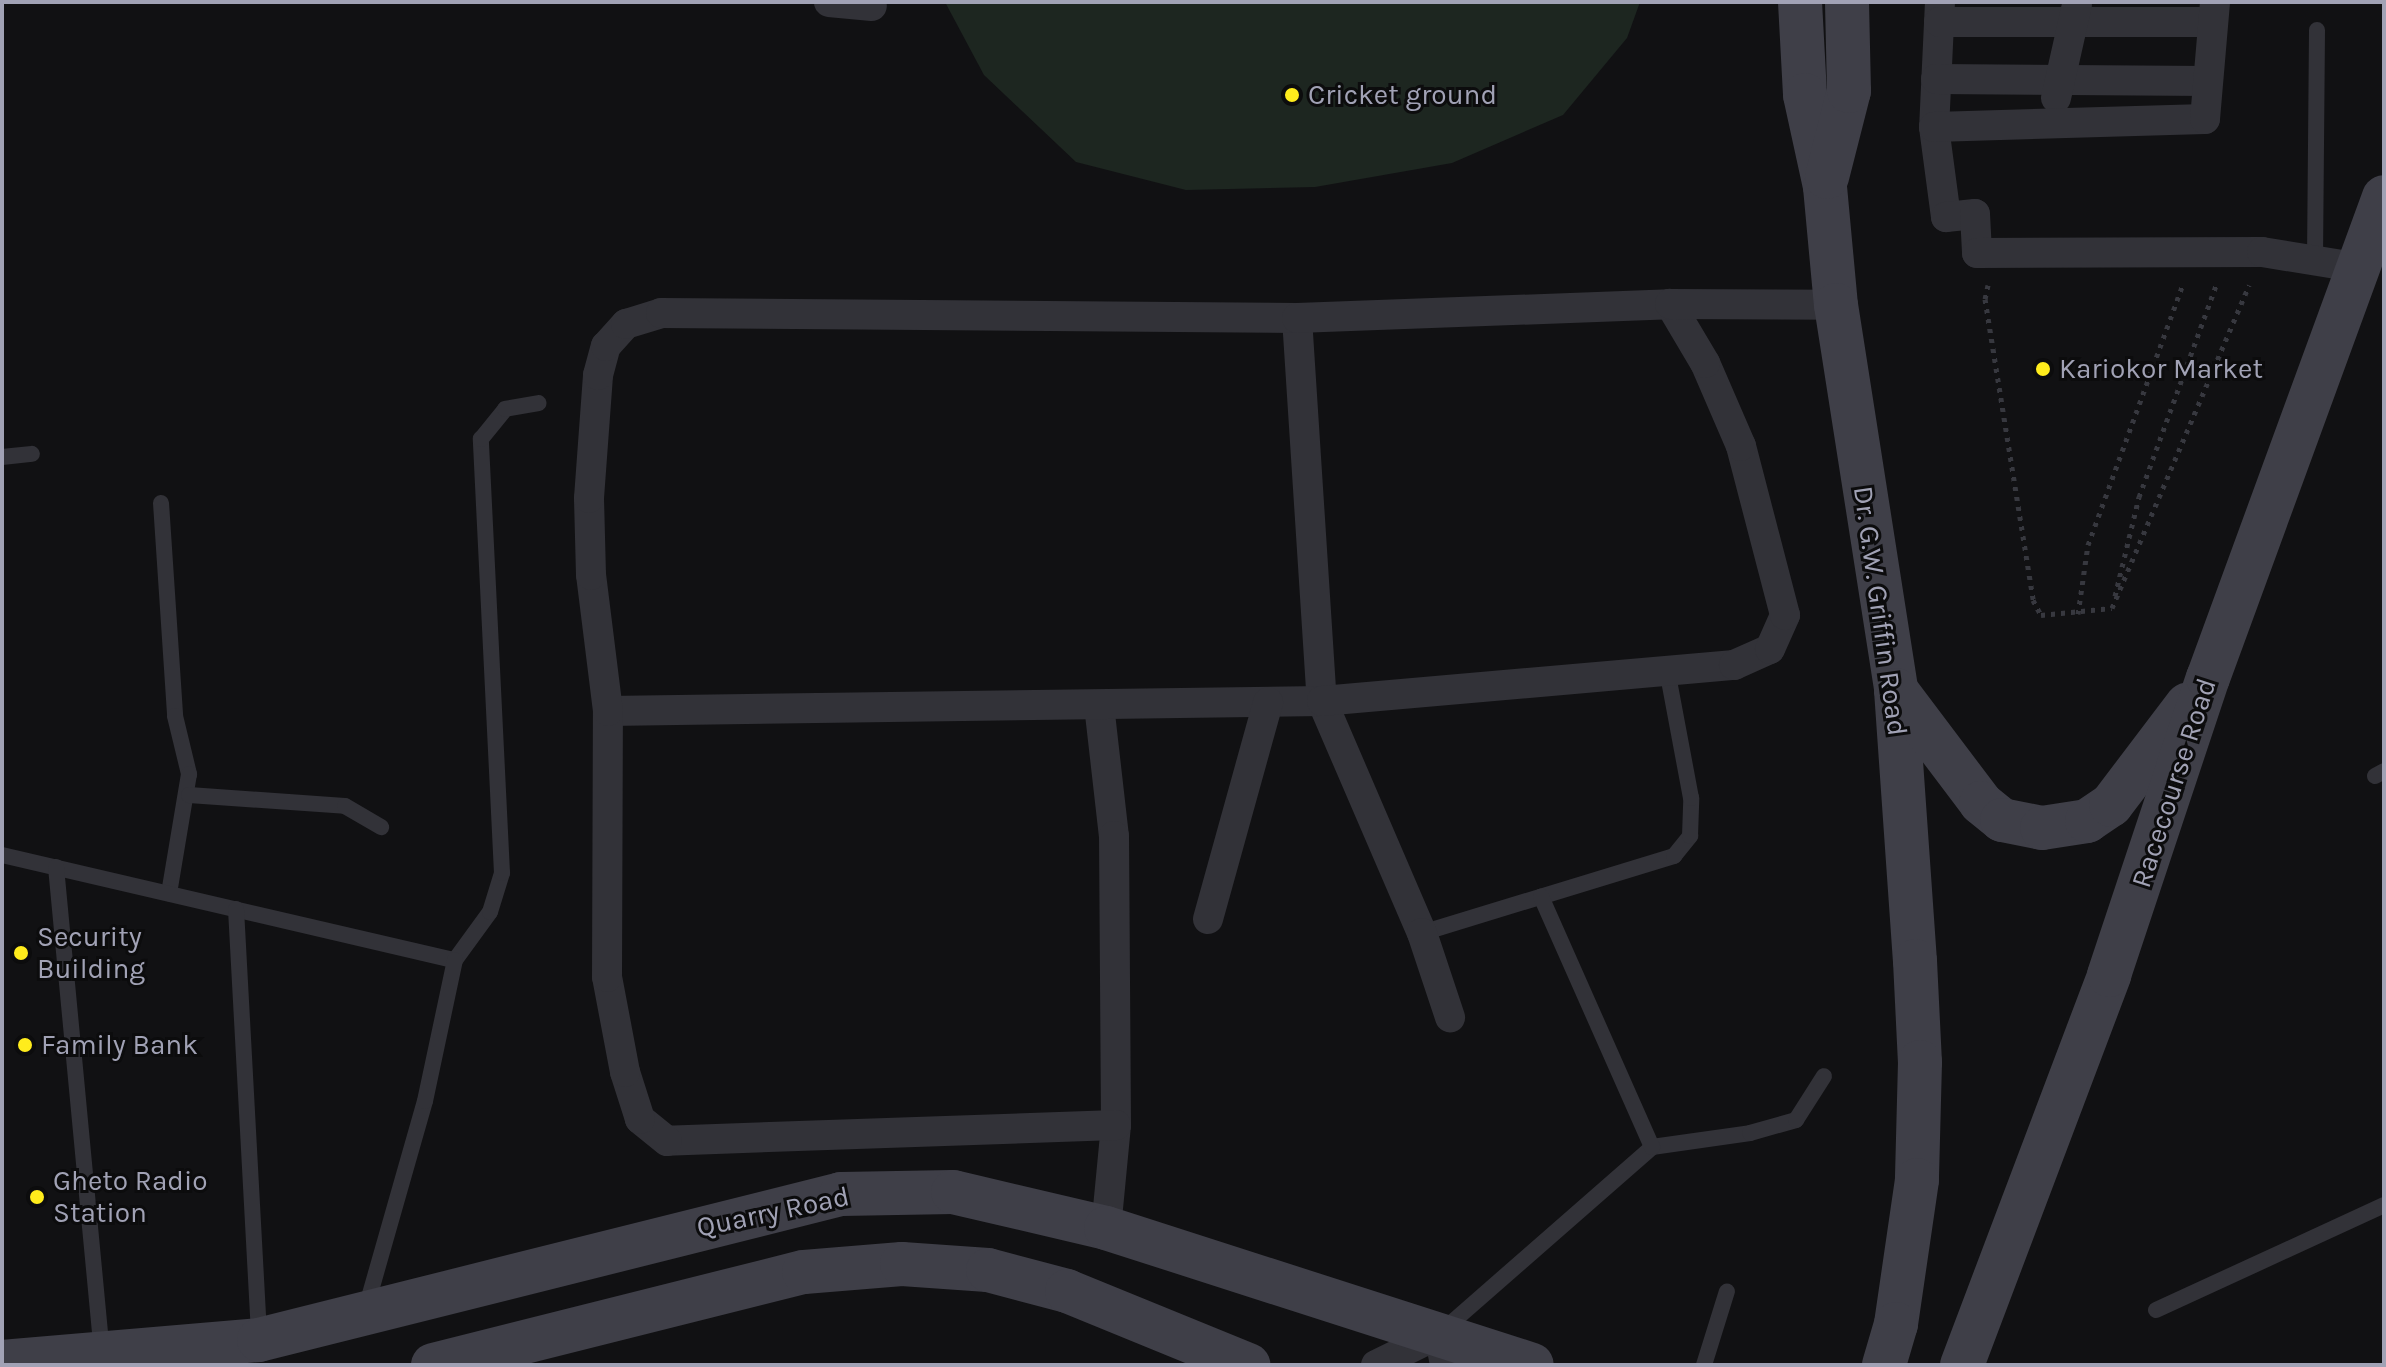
<!DOCTYPE html>
<html>
<head>
<meta charset="utf-8">
<style>
  body { margin:0 }
  #map { position:relative; width:2386px; height:1367px; overflow:hidden; background:#111113; font-family:Karla,sans-serif }
  div>[style] { position:absolute }
  .green>* { inset:0; background:#1d2620 }
  .path>* { height:5px; margin-top:-2.5px; transform-origin:0; background:repeating-linear-gradient(90deg,#37383f 0 4px,transparent 0 10px) }
  .lane>* { height:16px; margin:-8px; padding:0 8px; transform-origin:8px; border-radius:8px; background:#323238 }
  .street>* { height:30px; margin:-15px; padding:0 15px; transform-origin:15px; border-radius:15px; background:#323238 }
  .secondary>* { height:44px; margin:-22px; padding:0 22px; transform-origin:22px; border-radius:22px; background:#3f3f48 }
  .dots>* { width:22px; height:22px; translate:-50% -50%; box-sizing:border-box; border:4px solid #0c0c0d; border-radius:50% }
  span { translate:-50% -50%; white-space:nowrap; text-align:center; line-height:1.15; -webkit-text-stroke:6px #0c0c0d; paint-order:stroke }
  .poi-label { font-size:28px; color:#a1a2b5 }
  .left { translate:0 -50%; text-align:left }
  .street-label { font-size:28px; color:#a1a2b5 }
  .frame { position:absolute; inset:0; border:4px solid #a1a2b5; pointer-events:none }
</style>
</head>
<body>
<div id="map">
  <div class="green">
    <i style="clip-path:polygon(945px 2px,1640px 2px,1627px 38px,1563px 115px,1452px 163px,1315px 187px,1186px 190px,1076px 162px,984px 75px)"></i>
  </div>
  <div class="path">
    <i style="left:1988px;top:285px;width:14px;rotate:102deg"></i>
    <i style="left:1985px;top:299px;width:305px;rotate:80.9deg"></i>
    <i style="left:2033px;top:600px;width:17px;rotate:62deg"></i>
    <i style="left:2041px;top:615px;width:71px;rotate:-5.6deg"></i>
    <i style="left:2115px;top:596px;width:102px;rotate:-76.4deg"></i>
    <i style="left:2139px;top:497px;width:225px;rotate:-70deg"></i>
    <i style="left:2112px;top:608px;width:351px;rotate:-67deg"></i>
    <i style="left:2078px;top:614px;width:70px;rotate:-81.8deg"></i>
    <i style="left:2088px;top:545px;width:278px;rotate:-70deg"></i>
  </div>
  <div class="lane">
    <i style="left:2315px;top:260px;width:230px;rotate:-89.5deg"></i>
    <i style="left:2px;top:457px;width:30px;rotate:-6deg"></i>
    <i style="left:161px;top:503px;width:213px;rotate:86.2deg"></i>
    <i style="left:175px;top:716px;width:60px;rotate:76.4deg"></i>
    <i style="left:189px;top:774px;width:121px;rotate:99.5deg"></i>
    <i style="left:2375px;top:776px;width:10px;rotate:-29deg"></i>
    <i style="left:189px;top:795px;width:156px;rotate:4deg"></i>
    <i style="left:345px;top:806px;width:42px;rotate:30.3deg"></i>
    <i style="left:2px;top:855px;width:465px;rotate:13.1deg"></i>
    <i style="left:455px;top:960px;width:59px;rotate:-53.9deg"></i>
    <i style="left:490px;top:912px;width:41px;rotate:-72.9deg"></i>
    <i style="left:502px;top:873px;width:435px;rotate:-92.8deg"></i>
    <i style="left:481px;top:439px;width:38px;rotate:-51deg"></i>
    <i style="left:505px;top:409px;width:34px;rotate:-10deg"></i>
    <i style="left:56px;top:867px;width:487px;rotate:84.6deg"></i>
    <i style="left:236px;top:909px;width:431px;rotate:86.9deg"></i>
    <i style="left:1422px;top:933px;width:264px;rotate:-17deg"></i>
    <i style="left:1674px;top:856px;width:26px;rotate:-51deg"></i>
    <i style="left:1690px;top:836px;width:38px;rotate:-88deg"></i>
    <i style="left:1691px;top:798px;width:125px;rotate:-100.6deg"></i>
    <i style="left:1652px;top:1147px;width:99px;rotate:-8.1deg"></i>
    <i style="left:1750px;top:1133px;width:48px;rotate:-15.8deg"></i>
    <i style="left:1796px;top:1120px;width:52px;rotate:-57.5deg"></i>
    <i style="left:366px;top:1308px;width:215px;rotate:-74.1deg"></i>
    <i style="left:425px;top:1101px;width:144px;rotate:-78deg"></i>
    <i style="left:2156px;top:1310px;width:251px;rotate:-24.7deg"></i>
    <i style="left:1441px;top:1332px;width:281px;rotate:-41.2deg"></i>
    <i style="left:1652px;top:1147px;width:274px;rotate:-113.9deg"></i>
    <i style="left:1704px;top:1365px;width:77px;rotate:-72.7deg"></i>
  </div>
  <div class="street">
    <i style="left:829px;top:2px;width:43px;rotate:5.3deg"></i>
    <i style="left:1940px;top:2px;width:125px;rotate:92.7deg"></i>
    <i style="left:1934px;top:127px;width:91px;rotate:82.4deg"></i>
    <i style="left:1946px;top:217px;width:29px;rotate:-6deg"></i>
    <i style="left:1975px;top:214px;width:39px;rotate:87deg"></i>
    <i style="left:1977px;top:253px;width:285px;rotate:-0.2deg"></i>
    <i style="left:2262px;top:252px;width:100px;rotate:9.2deg"></i>
    <i style="left:1939px;top:22px;width:274px"></i>
    <i style="left:1936px;top:79px;width:272px;rotate:0.4deg"></i>
    <i style="left:2056px;top:98px;width:95px;rotate:-77.3deg"></i>
    <i style="left:1934px;top:127px;width:271px;rotate:-1.7deg"></i>
    <i style="left:2205px;top:119px;width:117px;rotate:-85.1deg"></i>
    <i style="left:1297px;top:318px;width:384px;rotate:86.3deg"></i>
    <i style="left:1322px;top:701px;width:253px;rotate:66.7deg"></i>
    <i style="left:1422px;top:933px;width:89px;rotate:71.6deg"></i>
    <i style="left:1099px;top:705px;width:132px;rotate:83.5deg"></i>
    <i style="left:1114px;top:836px;width:289px;rotate:89.6deg"></i>
    <i style="left:1116px;top:1125px;width:103px;rotate:95.5deg"></i>
    <i style="left:608px;top:711px;width:714px;rotate:-0.8deg"></i>
    <i style="left:1322px;top:701px;width:414px;rotate:-5deg"></i>
    <i style="left:1734px;top:665px;width:39px;rotate:-24deg"></i>
    <i style="left:1770px;top:649px;width:37px;rotate:-66deg"></i>
    <i style="left:1785px;top:615px;width:175px;rotate:-104.6deg"></i>
    <i style="left:1741px;top:446px;width:90px;rotate:-113.4deg"></i>
    <i style="left:1705px;top:363px;width:69px;rotate:-120.7deg"></i>
    <i style="left:1208px;top:919px;width:225px;rotate:-74.5deg"></i>
    <i style="left:1116px;top:1125px;width:449px;rotate:178deg"></i>
    <i style="left:667px;top:1141px;width:35px;rotate:-141deg"></i>
    <i style="left:640px;top:1119px;width:49px;rotate:-107.7deg"></i>
    <i style="left:625px;top:1072px;width:97px;rotate:-100.7deg"></i>
    <i style="left:607px;top:977px;width:266px;rotate:-89.8deg"></i>
    <i style="left:608px;top:711px;width:137px;rotate:-97.1deg"></i>
    <i style="left:591px;top:575px;width:77px;rotate:-91.5deg"></i>
    <i style="left:589px;top:498px;width:123px;rotate:-85.8deg"></i>
    <i style="left:598px;top:375px;width:30px;rotate:-75deg"></i>
    <i style="left:606px;top:346px;width:30px;rotate:-48deg"></i>
    <i style="left:626px;top:324px;width:37px;rotate:-17deg"></i>
    <i style="left:661px;top:313px;width:636px;rotate:0.45deg"></i>
    <i style="left:1297px;top:318px;width:373px;rotate:-2.1deg"></i>
    <i style="left:1670px;top:304px;width:166px;rotate:0.3deg"></i>
    <i style="left:1376px;top:1365px;width:70px;rotate:-26.2deg"></i>
    <i style="left:1439px;top:1334px;width:32px;rotate:79deg"></i>
  </div>
  <div class="secondary">
    <i style="left:1800px;top:2px;width:93px;rotate:86.9deg"></i>
    <i style="left:1805px;top:95px;width:94px;rotate:77.7deg"></i>
    <i style="left:1825px;top:187px;width:119px;rotate:84.7deg"></i>
    <i style="left:1836px;top:305px;width:390px;rotate:81.1deg"></i>
    <i style="left:1896px;top:690px;width:272px;rotate:86deg"></i>
    <i style="left:1915px;top:961px;width:101px;rotate:87.2deg"></i>
    <i style="left:1920px;top:1062px;width:118px;rotate:91.5deg"></i>
    <i style="left:1917px;top:1180px;width:146px;rotate:98.3deg"></i>
    <i style="left:1896px;top:1324px;width:43px;rotate:106.3deg"></i>
    <i style="left:1827px;top:177px;width:89px;rotate:-75.7deg"></i>
    <i style="left:1849px;top:91px;width:89px;rotate:-91.3deg"></i>
    <i style="left:1896px;top:690px;width:141px;rotate:53deg"></i>
    <i style="left:1981px;top:803px;width:27px;rotate:39deg"></i>
    <i style="left:2002px;top:820px;width:41px;rotate:11.3deg"></i>
    <i style="left:2042px;top:828px;width:46px;rotate:-8.8deg"></i>
    <i style="left:2087px;top:821px;width:29px;rotate:-34deg"></i>
    <i style="left:2111px;top:805px;width:126px;rotate:-52.8deg"></i>
    <i style="left:2px;top:1362px;width:258px;rotate:-4.9deg"></i>
    <i style="left:259px;top:1340px;width:600px;rotate:-14.08deg"></i>
    <i style="left:841px;top:1194px;width:112px;rotate:-1deg"></i>
    <i style="left:953px;top:1192px;width:157px;rotate:13.2deg"></i>
    <i style="left:1106px;top:1228px;width:447px;rotate:17.8deg"></i>
    <i style="left:433px;top:1365px;width:382px;rotate:-14.1deg"></i>
    <i style="left:804px;top:1272px;width:98px;rotate:-4.7deg"></i>
    <i style="left:902px;top:1264px;width:86px;rotate:4deg"></i>
    <i style="left:988px;top:1270px;width:82px;rotate:14.9deg"></i>
    <i style="left:1067px;top:1291px;width:196px;rotate:22.2deg"></i>
    <i style="left:1962px;top:1365px;width:417px;rotate:-69.3deg"></i>
    <i style="left:2109px;top:975px;width:313px;rotate:-71.6deg"></i>
    <i style="left:2208px;top:678px;width:512px;rotate:-69.9deg"></i>
  </div>
  <div class="dots">
    <i style="left:1292px;top:95px;background:#ffec1c"></i>
    <i style="left:2043px;top:369px;background:#ffec1c"></i>
    <i style="left:21px;top:953px;background:#ffec1c"></i>
    <i style="left:25px;top:1045px;background:#ffec1c"></i>
    <i style="left:37px;top:1197px;background:#ffec1c"></i>
  </div>
  <div class="poi-label">
    <span class="left" style="left:1308px;top:95px">Cricket ground</span>
    <span class="left" style="left:2059px;top:369px">Kariokor Market</span>
    <span class="left" style="left:37px;top:953px">Security<br>Building</span>
    <span class="left" style="left:41px;top:1045px">Family Bank</span>
    <span class="left" style="left:53px;top:1197px">Gheto Radio<br>Station</span>
  </div>
  <div class="street-label">
    <span style="left:1880px;top:611px;rotate:82deg">Dr. G.W. Griffin Road</span>
    <span style="left:2174px;top:783px;rotate:-72deg">Racecourse Road</span>
    <span style="left:773px;top:1212px;rotate:-12deg">Quarry Road</span>
  </div>
  <div class="frame"></div>
</div>
</body>
</html>
